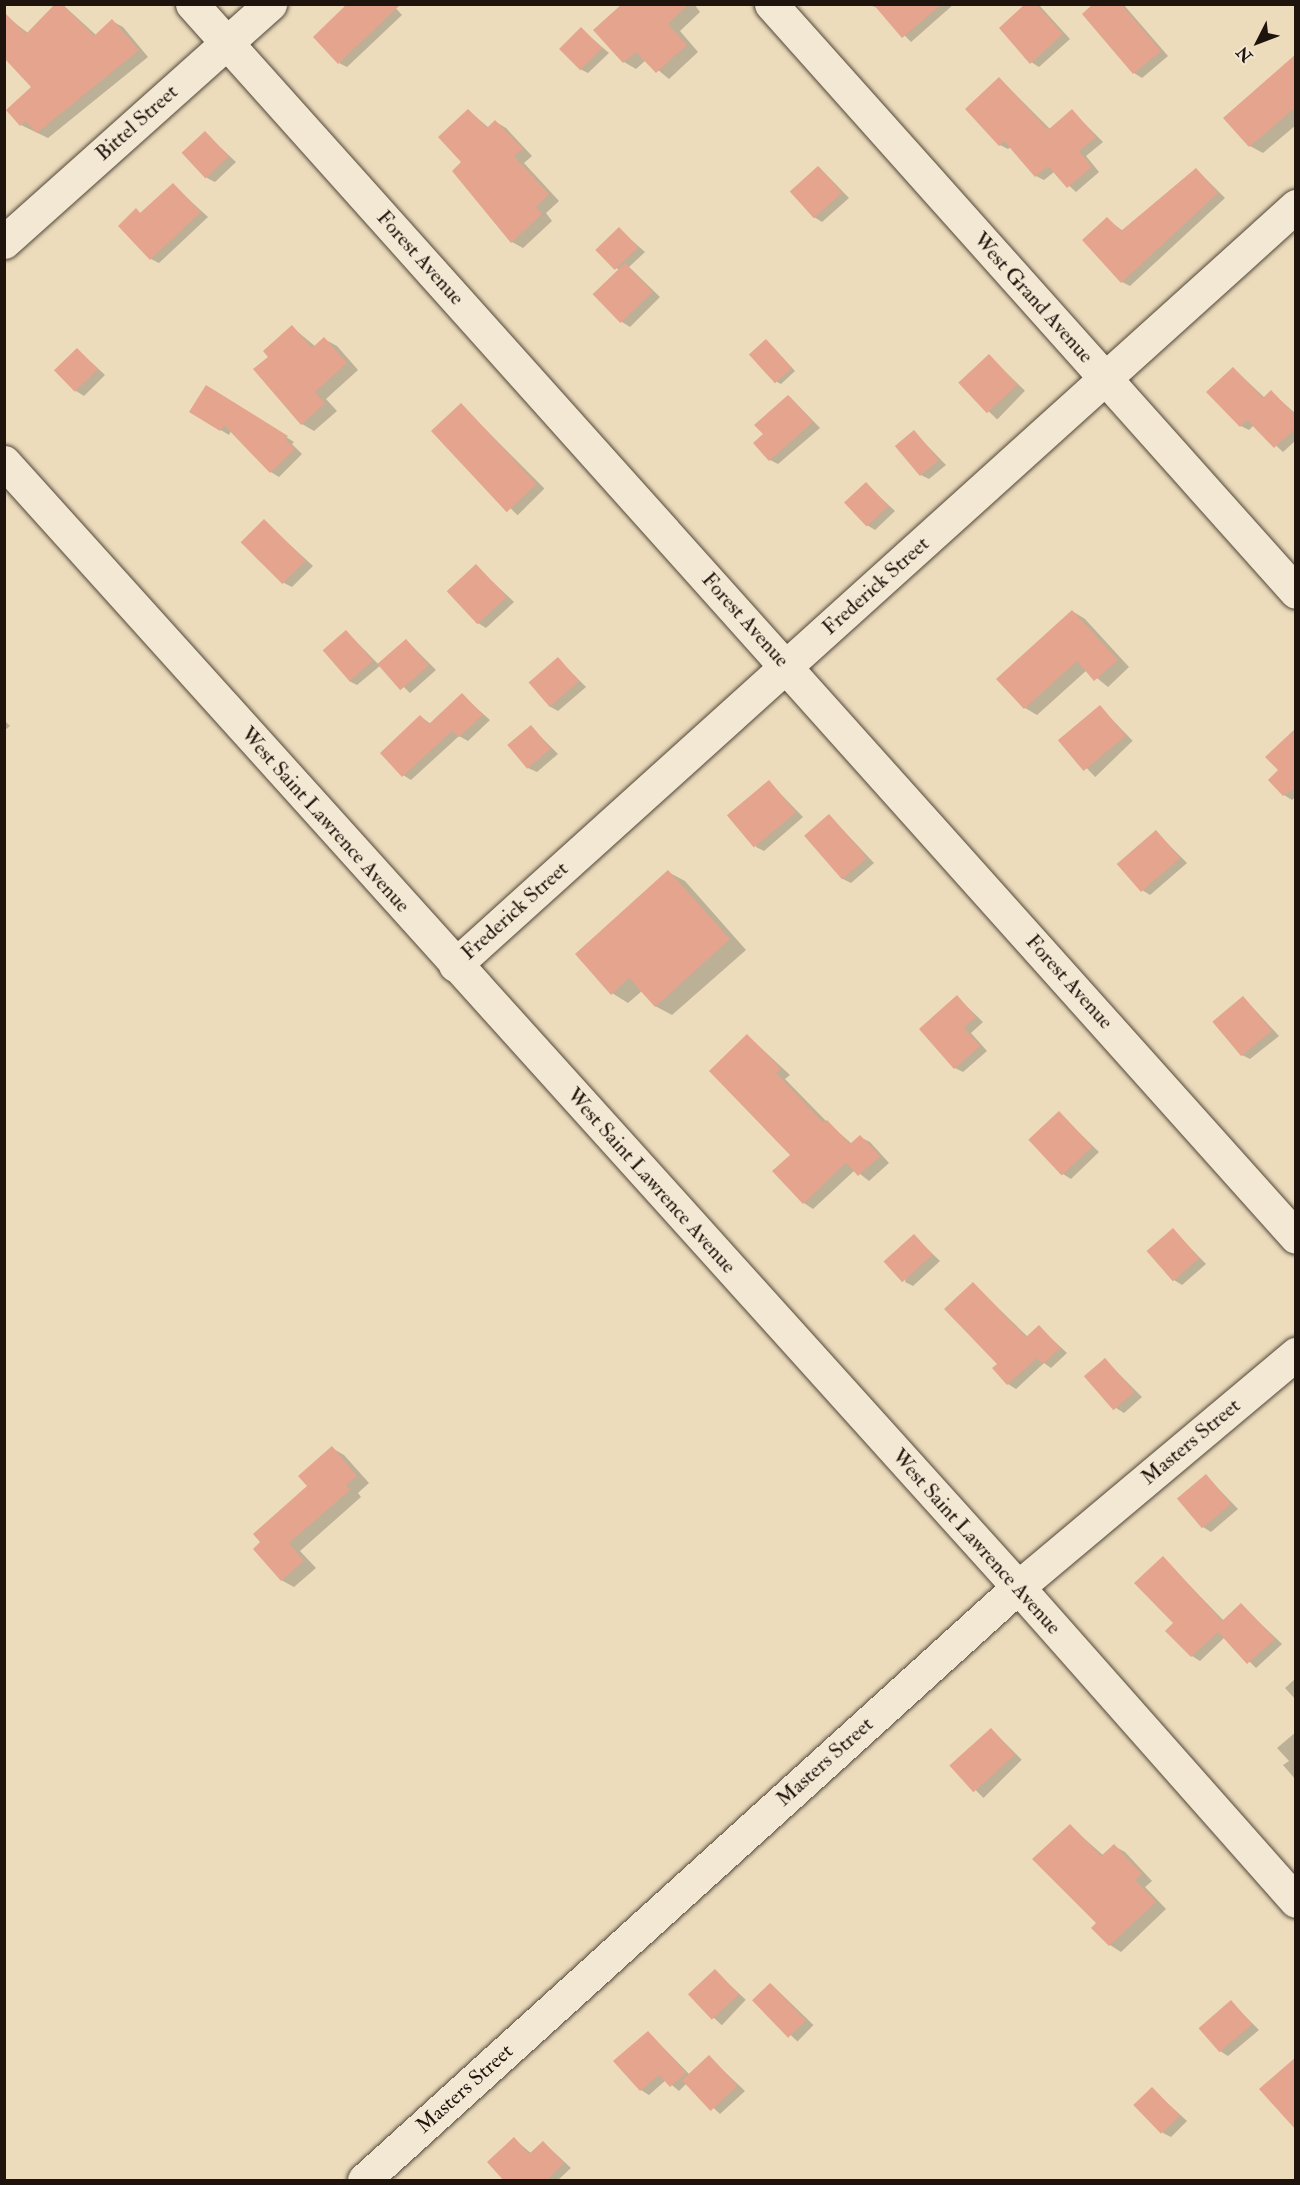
<!DOCTYPE html>
<html>
<head>
<meta charset="utf-8">
<style>
  body { margin:0 }
  #map { position:relative; width:1300px; height:2185px; overflow:hidden; background:#ecdcbc; font-family:"IM FELL Double Pica",serif }
  div>[style] { position:absolute }
  .shadow>* { inset:0; background:#0003; transform-origin:0 0 }
  .building>* { inset:0; background:#e4a48d; transform-origin:0 0 }
  .roads { filter:drop-shadow(0 0 2px #524639) drop-shadow(0 0 2px #524639) }
  .minor>* { height:33px; margin:-16.5px; padding:0 16.5px; transform-origin:16.5px; border-radius:16.5px; background:#f3e8d3 }
  .tertiary>* { height:33px; margin:-16.5px; padding:0 16.5px; transform-origin:16.5px; border-radius:16.5px; background:#f3e8d3 }
  span { translate:-50% -50%; white-space:nowrap; text-align:center; line-height:1.15; -webkit-text-stroke:6px #f3e8d3; paint-order:stroke }
  .street-label { font-size:21px; color:#1f140d }
  .frame { position:absolute; inset:0; border:6px solid #1f140d; pointer-events:none }
  .north { position:absolute; left:1228px; top:12px; width:60px; height:60px; -webkit-text-stroke:4px #f3e8d3; paint-order:stroke; rotate:228deg; font-size:16px; font-weight:700; line-height:24px; text-align:center; color:#1f140d }
  .north::after { content:''; display:block; margin:auto; width:21px; height:27px; background:#1f140d; clip-path:polygon(50% 0,100% 100%,50% 72%,0 100%) }
</style>
</head>
<body>
<div id="map">
  <div class="shadow">
    <i style="clip-path:polygon(62px 4px,96px 35px,112px 21px,123px 27px,148px 57px,48px 138px,21px 125px,33px 87px,11px 20px,28px 33px)"></i>
    <i style="clip-path:polygon(392px 4px,402px 15px,347px 67px,339px 63px)"></i>
    <i style="clip-path:polygon(624px 4px,694px 4px,700px 12px,680px 31px,698px 52px,669px 79px,646px 60px,636px 69px,624px 62px)"></i>
    <i style="clip-path:polygon(954px 4px,911px 42px,878px 8px,869px 5px)"></i>
    <i style="clip-path:polygon(1027px 4px,1039px 5px,1070px 39px,1039px 67px,1031px 62px)"></i>
    <i style="clip-path:polygon(1096px 4px,1123px 4px,1168px 56px,1142px 78px,1134px 73px,1084px 15px)"></i>
    <i style="clip-path:polygon(581px 29px,609px 53px,588px 73px,580px 69px)"></i>
    <i style="clip-path:polygon(1295px 56px,1296px 125px,1263px 153px,1250px 146px,1225px 118px)"></i>
    <i style="clip-path:polygon(1000px 79px,1051px 130px,1072px 111px,1103px 142px,1086px 156px,1099px 172px,1076px 192px,1054px 172px,1044px 180px,1036px 176px,1011px 147px,1008px 149px,1000px 145px)"></i>
    <i style="clip-path:polygon(468px 110px,489px 128px,496px 122px,506px 128px,532px 156px,524px 163px,559px 201px,546px 213px,552px 221px,523px 248px,512px 242px)"></i>
    <i style="clip-path:polygon(205px 133px,236px 162px,215px 182px,207px 178px)"></i>
    <i style="clip-path:polygon(819px 167px,849px 198px,822px 222px,814px 217px)"></i>
    <i style="clip-path:polygon(1196px 169px,1225px 198px,1130px 286px,1122px 282px,1107px 219px,1123px 231px)"></i>
    <i style="clip-path:polygon(173px 185px,208px 217px,159px 263px,151px 259px,136px 210px,142px 214px)"></i>
    <i style="clip-path:polygon(619px 229px,645px 252px,629px 267px,660px 297px,630px 327px,622px 322px,620px 270px,616px 268px)"></i>
    <i style="clip-path:polygon(292px 327px,316px 347px,324px 339px,337px 346px,358px 370px,326px 399px,337px 411px,314px 431px,302px 424px,270px 357px)"></i>
    <i style="clip-path:polygon(769px 343px,795px 371px,781px 384px,777px 382px)"></i>
    <i style="clip-path:polygon(78px 350px,105px 375px,84px 396px,76px 391px)"></i>
    <i style="left:989px;top:356px;width:50px;height:40px;rotate:44deg"></i>
    <i style="clip-path:polygon(1233px 368px,1265px 398px,1271px 392px,1296px 414px,1296px 440px,1283px 452px,1254px 425px,1249px 430px,1241px 426px)"></i>
    <i style="clip-path:polygon(206px 387px,294px 442px,292px 444px,302px 454px,279px 477px,271px 472px,231px 431px,229px 435px,191px 412px)"></i>
    <i style="clip-path:polygon(789px 396px,820px 428px,778px 464px,770px 460px,765px 434px)"></i>
    <i style="left:461px;top:405px;width:118px;height:38px;rotate:45deg"></i>
    <i style="clip-path:polygon(914px 432px,946px 465px,929px 479px,921px 475px)"></i>
    <i style="clip-path:polygon(866px 484px,895px 511px,875px 530px,867px 525px)"></i>
    <i style="clip-path:polygon(264px 521px,313px 566px,292px 587px,284px 583px)"></i>
    <i style="clip-path:polygon(476px 566px,514px 602px,486px 628px,478px 623px)"></i>
    <i style="clip-path:polygon(1072px 611px,1085px 619px,1129px 667px,1108px 687px,1087px 670px,1037px 715px,1025px 708px)"></i>
    <i style="clip-path:polygon(346px 631px,379px 665px,407px 641px,436px 670px,410px 693px,381px 665px,357px 685px,349px 681px)"></i>
    <i style="clip-path:polygon(558px 659px,586px 687px,558px 711px,549px 706px)"></i>
    <i style="clip-path:polygon(462px 695px,490px 720px,468px 741px,459px 736px,411px 780px,403px 775px,421px 717px,431px 724px)"></i>
    <i style="left:1100px;top:707px;width:47px;height:52px;rotate:46deg"></i>
    <i style="clip-path:polygon(4px 720px,10px 726px,4px 731px)"></i>
    <i style="clip-path:polygon(531px 727px,558px 754px,537px 772px,528px 768px)"></i>
    <i style="clip-path:polygon(1296px 732px,1296px 796px,1292px 800px,1284px 795px,1280px 770px)"></i>
    <i style="clip-path:polygon(769px 782px,803px 817px,764px 851px,756px 847px)"></i>
    <i style="clip-path:polygon(829px 815px,874px 863px,851px 883px,843px 879px)"></i>
    <i style="clip-path:polygon(1156px 832px,1187px 863px,1150px 895px,1142px 890px)"></i>
    <i style="clip-path:polygon(668px 872px,685px 881px,746px 950px,672px 1015px,655px 1006px,642px 991px,628px 1003px,612px 993px)"></i>
    <i style="clip-path:polygon(957px 997px,983px 1022px,971px 1033px,987px 1051px,963px 1072px,955px 1068px)"></i>
    <i style="clip-path:polygon(1243px 997px,1279px 1036px,1250px 1059px,1242px 1055px)"></i>
    <i style="clip-path:polygon(748px 1036px,790px 1075px,785px 1079px,827px 1122px,852px 1144px,860px 1137px,870px 1142px,889px 1163px,869px 1181px,855px 1170px,813px 1209px,804px 1203px,792px 1155px)"></i>
    <i style="clip-path:polygon(1059px 1113px,1099px 1152px,1071px 1179px,1063px 1174px)"></i>
    <i style="clip-path:polygon(1173px 1230px,1206px 1264px,1182px 1285px,1174px 1280px)"></i>
    <i style="clip-path:polygon(914px 1236px,940px 1261px,913px 1286px,905px 1282px)"></i>
    <i style="clip-path:polygon(973px 1284px,1028px 1337px,1039px 1327px,1067px 1353px,1051px 1368px,1044px 1363px,1016px 1389px,1008px 1384px,994px 1368px,999px 1364px)"></i>
    <i style="clip-path:polygon(1105px 1360px,1142px 1397px,1124px 1413px,1116px 1408px)"></i>
    <i style="clip-path:polygon(332px 1448px,344px 1455px,369px 1483px,358px 1493px,361px 1497px,300px 1551px,316px 1568px,294px 1587px,281px 1580px,255px 1549px,309px 1487px)"></i>
    <i style="clip-path:polygon(1206px 1476px,1238px 1509px,1211px 1532px,1203px 1527px)"></i>
    <i style="clip-path:polygon(1163px 1558px,1224px 1621px,1241px 1605px,1282px 1644px,1256px 1668px,1225px 1637px,1200px 1661px,1192px 1656px,1175px 1623px)"></i>
    <i style="clip-path:polygon(1296px 1678px,1296px 1700px,1285px 1688px)"></i>
    <i style="left:992px;top:1730px;width:42px;height:54px;rotate:45deg"></i>
    <i style="clip-path:polygon(1296px 1732px,1296px 1780px,1283px 1765px,1289px 1761px,1277px 1748px)"></i>
    <i style="clip-path:polygon(1070px 1826px,1104px 1856px,1114px 1846px,1125px 1852px,1152px 1881px,1145px 1887px,1166px 1909px,1121px 1952px,1110px 1945px)"></i>
    <i style="left:715px;top:1971px;width:42px;height:35px;rotate:43deg"></i>
    <i style="left:771px;top:1984px;width:59px;height:23px;rotate:44deg"></i>
    <i style="clip-path:polygon(1231px 2002px,1259px 2030px,1228px 2056px,1220px 2051px)"></i>
    <i style="clip-path:polygon(648px 2032px,690px 2075px,709px 2057px,745px 2091px,720px 2114px,687px 2083px,679px 2091px,666px 2080px,649px 2095px,641px 2090px)"></i>
    <i style="clip-path:polygon(1152px 2089px,1187px 2121px,1171px 2137px,1163px 2133px)"></i>
    <i style="clip-path:polygon(514px 2139px,532px 2154px,544px 2143px,571px 2168px,558px 2180px,506px 2180px)"></i>
  </div>
  <div class="building">
    <i style="clip-path:polygon(55px 4px,62px 4px,94px 36px,112px 19px,139px 50px,37px 133px,25px 121px,20px 126px,6px 110px,31px 87px,4px 58px,4px 12px,26px 34px)"></i>
    <i style="clip-path:polygon(347px 4px,401px 4px,338px 64px,313px 37px)"></i>
    <i style="clip-path:polygon(622px 4px,689px 4px,668px 24px,687px 45px,656px 73px,636px 52px,623px 63px,593px 30px)"></i>
    <i style="clip-path:polygon(873px 4px,942px 4px,902px 38px)"></i>
    <i style="clip-path:polygon(1025px 4px,1036px 4px,1063px 34px,1030px 64px,999px 28px)"></i>
    <i style="clip-path:polygon(1093px 4px,1121px 4px,1161px 51px,1133px 74px,1082px 14px)"></i>
    <i style="left:581px;top:27px;width:30px;height:31px;rotate:45deg"></i>
    <i style="clip-path:polygon(1296px 54px,1296px 107px,1249px 147px,1223px 118px)"></i>
    <i style="clip-path:polygon(999px 77px,1048px 130px,1072px 109px,1096px 137px,1079px 151px,1092px 167px,1067px 188px,1048px 166px,1035px 177px,1004px 141px,999px 146px,965px 109px)"></i>
    <i style="clip-path:polygon(468px 109px,487px 128px,495px 120px,523px 149px,514px 156px,549px 194px,536px 207px,542px 214px,511px 243px,452px 171px,461px 162px,438px 137px)"></i>
    <i style="left:205px;top:131px;width:35px;height:32px;rotate:47deg"></i>
    <i style="left:818px;top:166px;width:36px;height:38px;rotate:48deg"></i>
    <i style="clip-path:polygon(1196px 168px,1218px 193px,1121px 283px,1082px 240px,1107px 217px,1121px 231px)"></i>
    <i style="clip-path:polygon(173px 183px,201px 212px,150px 260px,118px 226px,136px 208px,140px 213px)"></i>
    <i style="left:619px;top:227px;width:28px;height:33px;rotate:46deg"></i>
    <i style="left:625px;top:263px;width:40px;height:45px;rotate:46deg"></i>
    <i style="clip-path:polygon(292px 325px,312px 348px,324px 337px,347px 363px,315px 392px,325px 403px,301px 425px,253px 369px,268px 357px,263px 351px)"></i>
    <i style="left:766px;top:339px;width:39px;height:23px;rotate:48deg"></i>
    <i style="left:77px;top:348px;width:30px;height:32px;rotate:46deg"></i>
    <i style="left:989px;top:354px;width:42px;height:42px;rotate:47deg"></i>
    <i style="clip-path:polygon(1233px 367px,1263px 398px,1271px 390px,1296px 416px,1296px 428px,1274px 448px,1247px 420px,1240px 427px,1206px 392px)"></i>
    <i style="clip-path:polygon(206px 385px,288px 436px,285px 439px,295px 449px,270px 473px,224px 425px,220px 431px,189px 412px)"></i>
    <i style="clip-path:polygon(788px 395px,813px 422px,769px 461px,753px 443px,763px 434px,754px 425px)"></i>
    <i style="left:461px;top:403px;width:111px;height:41px;rotate:47deg"></i>
    <i style="left:914px;top:430px;width:39px;height:25px;rotate:50deg"></i>
    <i style="left:866px;top:482px;width:33px;height:30px;rotate:47deg"></i>
    <i style="left:264px;top:519px;width:59px;height:33px;rotate:45deg"></i>
    <i style="left:476px;top:564px;width:45px;height:40px;rotate:47deg"></i>
    <i style="clip-path:polygon(1072px 610px,1118px 660px,1094px 681px,1077px 661px,1024px 709px,996px 679px)"></i>
    <i style="left:346px;top:630px;width:41px;height:31px;rotate:49deg"></i>
    <i style="left:406px;top:639px;width:35px;height:38px;rotate:49deg"></i>
    <i style="left:558px;top:657px;width:32px;height:39px;rotate:49deg"></i>
    <i style="clip-path:polygon(462px 693px,483px 715px,459px 737px,452px 731px,402px 777px,380px 753px,420px 715px,429px 724px)"></i>
    <i style="left:1100px;top:705px;width:40px;height:55px;rotate:50deg"></i>
    <i style="left:531px;top:725px;width:31px;height:31px;rotate:50deg"></i>
    <i style="clip-path:polygon(1296px 728px,1296px 788px,1283px 796px,1268px 780px,1278px 770px,1265px 757px)"></i>
    <i style="left:769px;top:780px;width:42px;height:55px;rotate:50deg"></i>
    <i style="left:829px;top:814px;width:58px;height:33px;rotate:49deg"></i>
    <i style="left:1156px;top:830px;width:37px;height:52px;rotate:49deg"></i>
    <i style="clip-path:polygon(668px 870px,730px 939px,655px 1007px,629px 978px,611px 995px,575px 954px)"></i>
    <i style="clip-path:polygon(957px 995px,976px 1017px,964px 1028px,980px 1046px,954px 1069px,919px 1029px)"></i>
    <i style="left:1243px;top:996px;width:45px;height:40px;rotate:50deg"></i>
    <i style="clip-path:polygon(747px 1034px,781px 1069px,776px 1073px,824px 1123px,827px 1120px,850px 1144px,860px 1135px,880px 1156px,858px 1176px,846px 1163px,803px 1204px,772px 1171px,790px 1155px,709px 1071px)"></i>
    <i style="left:1059px;top:1111px;width:49px;height:42px;rotate:47deg"></i>
    <i style="left:1173px;top:1228px;width:40px;height:35px;rotate:49deg"></i>
    <i style="left:914px;top:1234px;width:28px;height:41px;rotate:48deg"></i>
    <i style="clip-path:polygon(973px 1282px,1026px 1337px,1039px 1325px,1060px 1348px,1043px 1364px,1037px 1358px,1007px 1385px,992px 1368px,997px 1364px,944px 1309px)"></i>
    <i style="left:1105px;top:1358px;width:45px;height:28px;rotate:49deg"></i>
    <i style="clip-path:polygon(332px 1446px,357px 1476px,346px 1485px,350px 1490px,289px 1543px,304px 1561px,281px 1581px,253px 1549px,260px 1542px,253px 1534px,307px 1486px,298px 1476px)"></i>
    <i style="left:1206px;top:1474px;width:39px;height:38px;rotate:50deg"></i>
    <i style="clip-path:polygon(1163px 1556px,1222px 1621px,1241px 1603px,1275px 1639px,1247px 1664px,1218px 1632px,1191px 1657px,1165px 1631px,1173px 1623px,1134px 1583px)"></i>
    <i style="left:991px;top:1728px;width:36px;height:56px;rotate:48deg"></i>
    <i style="clip-path:polygon(1070px 1824px,1101px 1856px,1114px 1844px,1142px 1874px,1135px 1880px,1156px 1902px,1109px 1946px,1091px 1928px,1096px 1923px,1032px 1859px)"></i>
    <i style="left:715px;top:1969px;width:35px;height:37px;rotate:47deg"></i>
    <i style="left:770px;top:1983px;width:52px;height:25px;rotate:46deg"></i>
    <i style="left:1231px;top:2000px;width:32px;height:43px;rotate:49deg"></i>
    <i style="clip-path:polygon(648px 2031px,686px 2073px,670px 2087px,659px 2075px,640px 2091px,613px 2061px)"></i>
    <i style="left:709px;top:2055px;width:42px;height:37px;rotate:47deg"></i>
    <i style="clip-path:polygon(1296px 2057px,1296px 2130px,1259px 2089px)"></i>
    <i style="left:1152px;top:2087px;width:40px;height:26px;rotate:46deg"></i>
    <i style="clip-path:polygon(514px 2137px,529px 2154px,543px 2141px,564px 2163px,546px 2181px,504px 2181px,487px 2162px)"></i>
  </div>
  <div class="roads">
    <div class="minor">
      <i style="left:192px;top:4px;width:1655px;rotate:48.16deg"></i>
      <i style="left:771px;top:4px;width:788px;rotate:48.24deg"></i>
      <i style="left:4px;top:242px;width:357px;rotate:-41.8deg"></i>
      <i style="left:364px;top:2180px;width:883px;rotate:-42.2deg"></i>
      <i style="left:1018px;top:1587px;width:363px;rotate:-40deg"></i>
    </div>
    <div class="tertiary">
      <i style="left:4px;top:462px;width:1515px;rotate:47.97deg"></i>
      <i style="left:1018px;top:1587px;width:419px;rotate:48.5deg"></i>
      <i style="left:455px;top:965px;width:1133px;rotate:-42.07deg"></i>
    </div>
  </div>
  <div class="street-label">
    <span style="left:137px;top:123px;rotate:-42deg">Bittel Street</span>
    <span style="left:420px;top:258px;rotate:48deg">Forest Avenue</span>
    <span style="left:1033px;top:298px;rotate:48deg">West Grand Avenue</span>
    <span style="left:876px;top:586px;rotate:-42deg">Frederick Street</span>
    <span style="left:745px;top:620px;rotate:48deg">Forest Avenue</span>
    <span style="left:325px;top:820px;rotate:48deg">West Saint Lawrence Avenue</span>
    <span style="left:515px;top:911px;rotate:-42deg">Frederick Street</span>
    <span style="left:1069px;top:982px;rotate:48deg">Forest Avenue</span>
    <span style="left:651px;top:1181px;rotate:48deg">West Saint Lawrence Avenue</span>
    <span style="left:1191px;top:1442px;rotate:-40deg">Masters Street</span>
    <span style="left:976px;top:1542px;rotate:48deg">West Saint Lawrence Avenue</span>
    <span style="left:825px;top:1762px;rotate:-42deg">Masters Street</span>
    <span style="left:465px;top:2089px;rotate:-42deg">Masters Street</span>
  </div>
  <div class="frame"></div>
  <div class="north">N</div>
</div>
</body>
</html>
